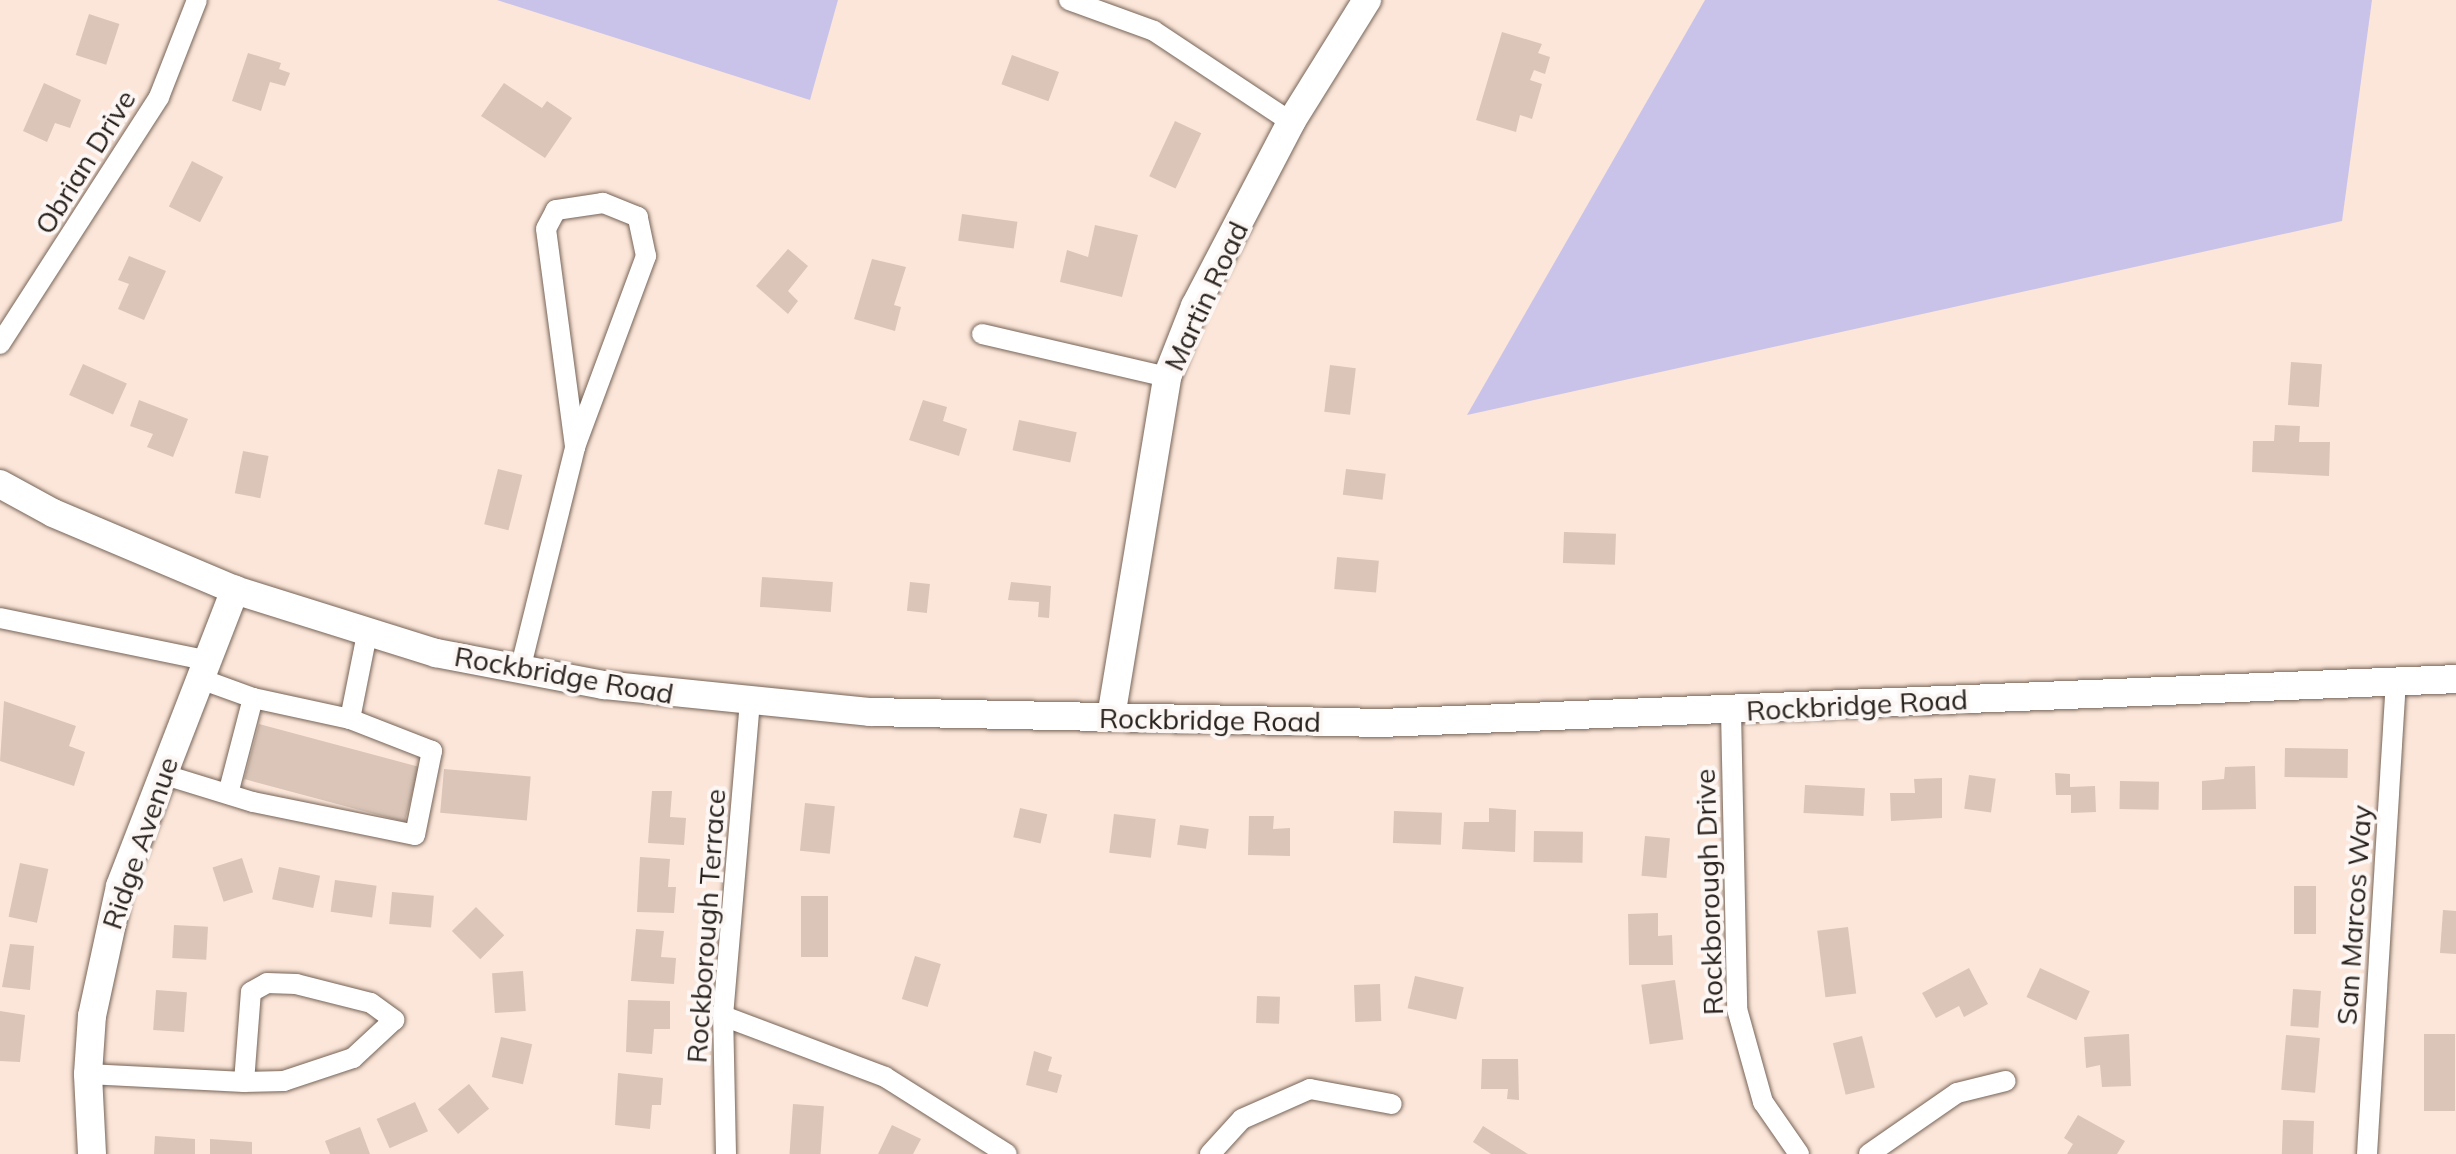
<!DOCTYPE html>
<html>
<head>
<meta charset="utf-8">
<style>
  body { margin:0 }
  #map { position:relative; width:2456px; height:1154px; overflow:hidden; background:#fce6d9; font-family:Mulish,sans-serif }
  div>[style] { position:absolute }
  .green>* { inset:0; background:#c9c3ea }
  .building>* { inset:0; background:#dac5b8; transform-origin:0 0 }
  .roads { filter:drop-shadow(0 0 2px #766458) drop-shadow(0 0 2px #766458) }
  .street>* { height:20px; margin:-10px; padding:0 10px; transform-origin:10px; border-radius:10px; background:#fff }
  .secondary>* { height:28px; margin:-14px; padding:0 14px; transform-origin:14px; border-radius:14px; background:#fff }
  span { translate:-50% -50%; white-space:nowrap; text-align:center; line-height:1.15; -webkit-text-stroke:8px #fcf7f5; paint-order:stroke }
  .street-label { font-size:28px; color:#28211c }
</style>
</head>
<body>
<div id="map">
  <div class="green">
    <i style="clip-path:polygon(497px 0,838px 0,810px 100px)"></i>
    <i style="clip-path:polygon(1705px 0,2372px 0,2342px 221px,1467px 415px)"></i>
  </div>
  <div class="building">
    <i style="left:89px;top:14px;width:32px;height:43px;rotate:18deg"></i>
    <i style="clip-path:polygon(1502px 32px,1542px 44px,1538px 53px,1550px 57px,1545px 74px,1534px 70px,1530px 80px,1542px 84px,1532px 119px,1520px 115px,1516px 132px,1476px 120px)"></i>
    <i style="clip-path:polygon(248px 53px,281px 63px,279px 69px,290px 73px,285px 86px,270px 82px,261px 111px,232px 101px)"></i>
    <i style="left:1012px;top:55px;width:50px;height:31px;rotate:20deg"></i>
    <i style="clip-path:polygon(44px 83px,81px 100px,70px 128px,55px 123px,47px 142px,23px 131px)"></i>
    <i style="clip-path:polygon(504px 83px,542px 108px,547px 101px,572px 118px,545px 158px,481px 116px)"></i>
    <i style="left:1175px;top:121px;width:29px;height:61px;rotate:25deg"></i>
    <i style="left:192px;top:161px;width:35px;height:51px;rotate:27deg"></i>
    <i style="left:962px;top:214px;width:56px;height:27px;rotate:8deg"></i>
    <i style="clip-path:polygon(1095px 225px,1138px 235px,1122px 297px,1060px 282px,1067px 250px,1088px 257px)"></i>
    <i style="clip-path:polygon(788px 249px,808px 266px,788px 291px,798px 301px,788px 314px,756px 286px)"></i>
    <i style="clip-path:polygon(129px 256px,166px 271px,144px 320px,118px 309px,129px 284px,118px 280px)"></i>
    <i style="clip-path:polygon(872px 259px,906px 267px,894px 305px,901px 307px,895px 331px,854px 319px)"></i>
    <i style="left:2291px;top:362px;width:31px;height:43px;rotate:4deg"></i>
    <i style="left:83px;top:364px;width:48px;height:34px;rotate:24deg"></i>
    <i style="left:1330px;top:365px;width:26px;height:47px;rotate:7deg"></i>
    <i style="clip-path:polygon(139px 400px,188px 419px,173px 457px,147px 447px,153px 434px,130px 426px)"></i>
    <i style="clip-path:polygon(923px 400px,947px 407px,943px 421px,967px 429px,959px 456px,909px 440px)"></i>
    <i style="left:1019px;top:420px;width:59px;height:31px;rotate:12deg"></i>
    <i style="clip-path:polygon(2275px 425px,2300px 426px,2299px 442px,2330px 442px,2329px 476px,2252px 472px,2253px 441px,2274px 441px)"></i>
    <i style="left:243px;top:451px;width:26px;height:43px;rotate:11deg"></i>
    <i style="left:498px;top:469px;width:25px;height:57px;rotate:14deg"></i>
    <i style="left:1346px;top:469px;width:40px;height:26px;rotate:7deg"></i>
    <i style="left:1564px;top:532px;width:52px;height:31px;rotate:2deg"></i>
    <i style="left:1337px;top:557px;width:42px;height:32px;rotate:5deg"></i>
    <i style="left:762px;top:577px;width:71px;height:30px;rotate:4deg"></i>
    <i style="left:910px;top:582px;width:20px;height:29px;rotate:6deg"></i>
    <i style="clip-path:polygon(1011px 582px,1051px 586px,1049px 618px,1038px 617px,1039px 602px,1008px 600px)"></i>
    <i style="clip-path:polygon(4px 701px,76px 726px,69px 746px,85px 752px,74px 786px,0 761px)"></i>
    <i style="left:259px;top:724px;width:166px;height:57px;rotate:15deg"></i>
    <i style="left:2285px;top:748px;width:63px;height:29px;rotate:1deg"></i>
    <i style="clip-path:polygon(2255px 766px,2256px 809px,2202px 810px,2202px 781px,2224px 779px,2225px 767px)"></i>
    <i style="left:444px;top:769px;width:87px;height:44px;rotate:5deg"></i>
    <i style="clip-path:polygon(2055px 773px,2070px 774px,2070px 787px,2095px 786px,2096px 812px,2071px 813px,2071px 795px,2056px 795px)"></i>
    <i style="left:1969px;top:775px;width:27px;height:34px;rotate:8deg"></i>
    <i style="clip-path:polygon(1942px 778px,1942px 818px,1891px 821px,1890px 793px,1915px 793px,1914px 779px)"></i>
    <i style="left:2120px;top:781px;width:39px;height:28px;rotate:1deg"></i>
    <i style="left:1805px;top:785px;width:60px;height:28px;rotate:3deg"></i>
    <i style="clip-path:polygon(652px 791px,672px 791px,670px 817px,686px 818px,684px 845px,648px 843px)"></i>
    <i style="left:805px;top:803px;width:30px;height:48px;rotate:6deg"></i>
    <i style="left:1020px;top:808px;width:28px;height:30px;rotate:13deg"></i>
    <i style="clip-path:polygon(1489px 808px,1516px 810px,1515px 852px,1462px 849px,1464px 822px,1489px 822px)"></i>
    <i style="left:1394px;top:811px;width:48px;height:32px;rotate:2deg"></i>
    <i style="left:1114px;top:814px;width:42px;height:39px;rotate:7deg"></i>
    <i style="clip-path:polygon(1249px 816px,1274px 816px,1273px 829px,1290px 828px,1290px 856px,1248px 855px)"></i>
    <i style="left:1180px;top:825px;width:29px;height:20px;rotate:8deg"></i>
    <i style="left:1534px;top:831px;width:49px;height:31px;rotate:1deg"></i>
    <i style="left:1645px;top:836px;width:25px;height:40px;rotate:5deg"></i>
    <i style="clip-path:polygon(640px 857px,670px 859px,668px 887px,676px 887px,674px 913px,637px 912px)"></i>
    <i style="left:242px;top:858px;width:36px;height:31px;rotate:72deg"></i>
    <i style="left:20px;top:863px;width:29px;height:55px;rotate:12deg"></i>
    <i style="left:279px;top:867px;width:42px;height:33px;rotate:12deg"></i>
    <i style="left:335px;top:880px;width:42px;height:32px;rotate:8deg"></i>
    <i style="left:2294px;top:886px;width:22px;height:48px"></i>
    <i style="left:392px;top:892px;width:42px;height:32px;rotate:5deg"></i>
    <i style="left:801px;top:896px;width:27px;height:61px"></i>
    <i style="left:476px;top:907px;width:40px;height:34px;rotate:45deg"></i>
    <i style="clip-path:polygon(2443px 910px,2456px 911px,2456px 954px,2440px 953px)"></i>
    <i style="clip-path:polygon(1658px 913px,1658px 936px,1672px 935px,1673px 965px,1629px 965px,1628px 914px)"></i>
    <i style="left:174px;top:925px;width:34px;height:33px;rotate:3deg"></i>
    <i style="left:1848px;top:927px;width:67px;height:31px;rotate:83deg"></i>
    <i style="clip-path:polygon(636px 929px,664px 931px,661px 957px,676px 958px,674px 984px,631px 981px)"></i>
    <i style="clip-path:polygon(10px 944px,34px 946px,30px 990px,2px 987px)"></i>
    <i style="left:915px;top:956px;width:27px;height:45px;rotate:17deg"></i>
    <i style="clip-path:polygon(1969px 968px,1988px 1004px,1964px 1017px,1959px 1006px,1936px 1018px,1922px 993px)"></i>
    <i style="left:2040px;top:968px;width:55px;height:32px;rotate:25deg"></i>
    <i style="left:523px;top:971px;width:40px;height:31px;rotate:86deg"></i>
    <i style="left:1415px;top:976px;width:50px;height:33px;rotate:13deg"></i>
    <i style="left:1675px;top:980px;width:60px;height:34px;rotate:82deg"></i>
    <i style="left:1380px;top:984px;width:37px;height:26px;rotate:88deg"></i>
    <i style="left:2293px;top:989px;width:28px;height:37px;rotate:4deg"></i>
    <i style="left:156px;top:990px;width:31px;height:40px;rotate:4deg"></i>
    <i style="left:1257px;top:996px;width:23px;height:27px;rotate:2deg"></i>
    <i style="clip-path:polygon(628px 1000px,670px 1001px,670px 1029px,654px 1029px,652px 1054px,626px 1052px)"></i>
    <i style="clip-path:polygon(0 1011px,25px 1015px,20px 1062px,0 1061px)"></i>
    <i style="clip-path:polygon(2129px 1034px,2131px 1086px,2102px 1087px,2100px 1065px,2086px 1068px,2084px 1037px)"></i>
    <i style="left:2424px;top:1034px;width:31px;height:77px"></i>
    <i style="left:2286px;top:1035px;width:34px;height:55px;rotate:5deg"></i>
    <i style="left:1862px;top:1036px;width:53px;height:30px;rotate:76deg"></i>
    <i style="left:501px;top:1037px;width:32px;height:41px;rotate:13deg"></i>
    <i style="clip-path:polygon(1034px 1051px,1052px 1057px,1048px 1071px,1062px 1075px,1057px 1093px,1026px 1085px)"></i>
    <i style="clip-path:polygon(1482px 1059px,1518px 1059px,1519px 1100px,1507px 1099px,1508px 1089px,1481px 1089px)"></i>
    <i style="clip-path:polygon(618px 1073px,663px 1078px,661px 1105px,652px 1105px,650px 1129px,615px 1125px)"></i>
    <i style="left:469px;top:1084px;width:32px;height:40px;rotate:51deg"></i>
    <i style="left:415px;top:1102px;width:32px;height:42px;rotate:66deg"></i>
    <i style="left:793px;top:1104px;width:31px;height:50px;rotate:4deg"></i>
    <i style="clip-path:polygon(2078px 1115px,2125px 1141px,2117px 1154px,2067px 1154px,2073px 1144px,2064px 1138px)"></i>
    <i style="left:2283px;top:1120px;width:31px;height:34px;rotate:2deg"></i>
    <i style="clip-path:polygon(892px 1125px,921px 1139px,913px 1154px,878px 1154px)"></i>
    <i style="clip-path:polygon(1483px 1126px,1528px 1154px,1491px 1154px,1473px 1142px)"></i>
    <i style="clip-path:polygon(360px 1127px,370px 1154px,330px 1154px,325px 1141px)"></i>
    <i style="clip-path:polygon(155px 1136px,195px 1139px,195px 1154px,154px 1154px)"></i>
    <i style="clip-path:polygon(210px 1139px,252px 1142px,252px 1154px,210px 1154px)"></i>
  </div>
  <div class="roads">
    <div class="street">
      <i style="left:1069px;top:0;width:90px;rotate:20deg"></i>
      <i style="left:1154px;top:31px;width:164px;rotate:33.6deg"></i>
      <i style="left:982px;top:334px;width:190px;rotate:13.1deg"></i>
      <i style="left:0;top:344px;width:294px;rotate:-57.2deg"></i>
      <i style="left:159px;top:97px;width:104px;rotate:-68.6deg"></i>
      <i style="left:0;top:618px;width:209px;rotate:11.6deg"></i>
      <i style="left:520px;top:670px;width:230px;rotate:-76.1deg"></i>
      <i style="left:575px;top:447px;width:204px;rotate:-69.6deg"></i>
      <i style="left:646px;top:256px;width:40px;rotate:-102deg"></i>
      <i style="left:638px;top:217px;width:38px;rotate:-158deg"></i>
      <i style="left:603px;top:203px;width:48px;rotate:171.5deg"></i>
      <i style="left:556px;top:210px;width:21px;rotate:118deg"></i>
      <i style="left:546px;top:229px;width:220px;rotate:82.4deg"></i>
      <i style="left:198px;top:678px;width:59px;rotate:20deg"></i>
      <i style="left:253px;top:698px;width:99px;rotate:104.6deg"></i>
      <i style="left:1731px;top:711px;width:298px;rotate:88.8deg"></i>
      <i style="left:1737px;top:1009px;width:97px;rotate:74.4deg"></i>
      <i style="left:1763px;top:1102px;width:63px;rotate:55.3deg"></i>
      <i style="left:350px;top:719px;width:87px;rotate:-78.7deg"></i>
      <i style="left:162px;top:774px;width:95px;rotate:17.1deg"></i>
      <i style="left:253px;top:802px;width:165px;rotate:11.5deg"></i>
      <i style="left:415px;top:835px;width:86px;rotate:-78.6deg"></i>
      <i style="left:432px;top:751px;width:88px;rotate:-158.7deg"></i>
      <i style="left:350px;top:719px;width:99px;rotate:-167.8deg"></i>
      <i style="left:267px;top:983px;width:29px;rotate:2deg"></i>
      <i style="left:296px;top:984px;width:77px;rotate:14.2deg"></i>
      <i style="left:371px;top:1003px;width:29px;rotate:36deg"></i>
      <i style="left:394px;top:1020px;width:56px;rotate:137.2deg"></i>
      <i style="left:353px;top:1058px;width:73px;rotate:161.6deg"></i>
      <i style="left:284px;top:1081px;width:40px;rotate:178.6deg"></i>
      <i style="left:244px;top:1082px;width:90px;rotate:-85.6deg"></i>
      <i style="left:251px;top:992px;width:18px;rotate:-29deg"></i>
      <i style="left:723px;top:1016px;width:173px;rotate:20.6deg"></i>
      <i style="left:885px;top:1077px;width:144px;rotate:32.3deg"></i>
      <i style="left:88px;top:1074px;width:156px;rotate:2.9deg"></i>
      <i style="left:726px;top:1154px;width:138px;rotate:-91.2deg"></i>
      <i style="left:723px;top:1016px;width:315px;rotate:-85.1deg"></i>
      <i style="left:1210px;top:1154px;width:47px;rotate:-47.6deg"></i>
      <i style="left:1242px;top:1119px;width:74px;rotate:-23.8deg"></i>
      <i style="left:1310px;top:1089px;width:83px;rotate:10.4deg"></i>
      <i style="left:1869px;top:1154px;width:107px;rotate:-34.7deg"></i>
      <i style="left:1957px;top:1093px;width:50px;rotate:-13.8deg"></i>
      <i style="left:2367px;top:1154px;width:475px;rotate:-86.5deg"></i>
    </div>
    <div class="secondary">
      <i style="left:0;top:484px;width:60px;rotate:28.7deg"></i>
      <i style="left:53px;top:513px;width:198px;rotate:22.9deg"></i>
      <i style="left:235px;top:590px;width:211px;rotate:17.4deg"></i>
      <i style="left:436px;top:653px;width:171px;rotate:10.8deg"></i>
      <i style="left:604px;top:685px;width:267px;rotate:5.8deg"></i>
      <i style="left:870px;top:712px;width:511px;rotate:1.23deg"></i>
      <i style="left:1381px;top:723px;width:1076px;rotate:-2.34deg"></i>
      <i style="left:1111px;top:717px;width:345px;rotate:-80.6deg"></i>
      <i style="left:1167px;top:377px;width:76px;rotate:-68.5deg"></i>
      <i style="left:1195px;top:306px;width:208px;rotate:-62.4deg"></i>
      <i style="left:1291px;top:122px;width:144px;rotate:-58.1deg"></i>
      <i style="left:92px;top:1154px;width:80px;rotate:-92.9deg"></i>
      <i style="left:88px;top:1074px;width:58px;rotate:-86.1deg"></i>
      <i style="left:92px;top:1016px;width:133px;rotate:-77.8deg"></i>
      <i style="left:120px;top:886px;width:318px;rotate:-68.8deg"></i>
    </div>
  </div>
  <div class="street-label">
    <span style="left:85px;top:162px;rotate:-58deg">Obrian Drive</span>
    <span style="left:1206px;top:296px;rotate:-65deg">Martin Road</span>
    <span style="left:564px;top:675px;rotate:10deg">Rockbridge Road</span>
    <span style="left:1857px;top:705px;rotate:-3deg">Rockbridge Road</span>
    <span style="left:1210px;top:720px;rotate:1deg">Rockbridge Road</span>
    <span style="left:140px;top:843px;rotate:-71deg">Ridge Avenue</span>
    <span style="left:1709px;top:892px;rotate:-92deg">Rockborough Drive</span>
    <span style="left:2354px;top:915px;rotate:-86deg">San Marcos Way</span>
    <span style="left:706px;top:926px;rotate:-86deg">Rockborough Terrace</span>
  </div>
</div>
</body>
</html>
